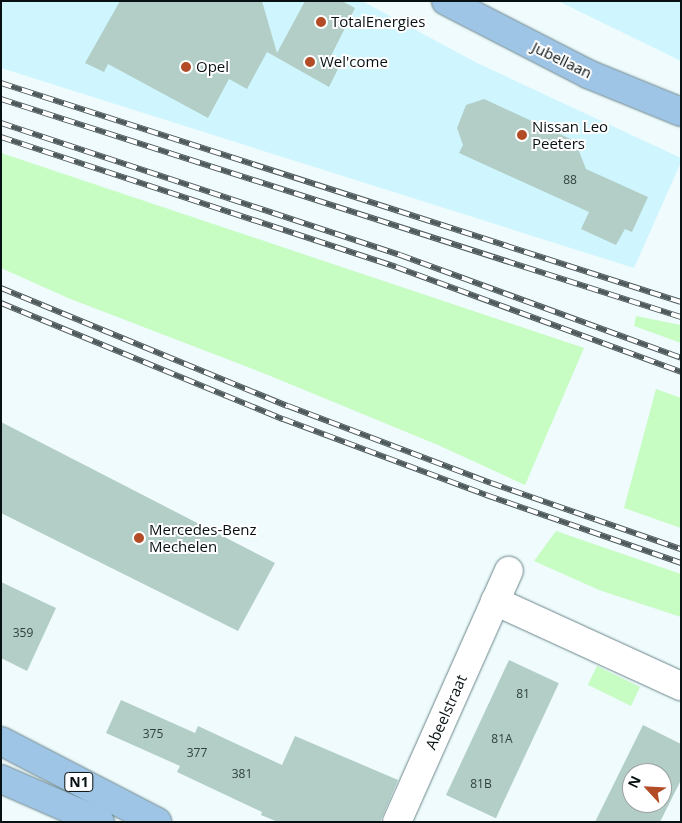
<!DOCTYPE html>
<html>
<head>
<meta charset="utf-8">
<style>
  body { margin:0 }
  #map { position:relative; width:682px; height:823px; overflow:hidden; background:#effbfd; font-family:"Open Sans",sans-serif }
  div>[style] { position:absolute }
  .built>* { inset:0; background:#cff6fe }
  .green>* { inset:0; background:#c7fcc3; transform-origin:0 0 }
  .building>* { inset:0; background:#b2cec6; transform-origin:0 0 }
  .roads { filter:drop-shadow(0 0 1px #6a858a) drop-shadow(0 0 1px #6a858a) }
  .minor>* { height:28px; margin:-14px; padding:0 14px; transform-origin:14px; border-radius:14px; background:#fff }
  .major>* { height:28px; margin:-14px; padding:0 14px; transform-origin:14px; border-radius:14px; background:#9ec4e6 }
  .rail>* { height:5.5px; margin-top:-2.75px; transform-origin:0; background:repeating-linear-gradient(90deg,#fff 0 11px,#4f5a5c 0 22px); box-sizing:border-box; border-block:1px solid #4f5a5c }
  .dots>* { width:14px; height:14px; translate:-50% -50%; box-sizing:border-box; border:2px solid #fff; border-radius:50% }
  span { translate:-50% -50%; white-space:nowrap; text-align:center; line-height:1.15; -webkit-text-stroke:4px #fff; paint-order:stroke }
  .number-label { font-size:12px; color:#324040 }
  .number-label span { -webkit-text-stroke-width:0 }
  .shield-label span { padding:1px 4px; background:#fff; border:1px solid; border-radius:4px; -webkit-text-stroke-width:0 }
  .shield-label { font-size:14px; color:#071113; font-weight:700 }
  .poi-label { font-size:15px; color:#071113 }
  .left { translate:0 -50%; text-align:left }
  .street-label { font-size:15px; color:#071113 }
  .frame { position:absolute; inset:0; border:2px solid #071113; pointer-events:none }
  .north { position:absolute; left:622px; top:763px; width:50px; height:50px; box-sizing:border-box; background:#fff; border:1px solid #9ca0a1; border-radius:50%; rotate:295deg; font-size:14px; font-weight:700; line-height:20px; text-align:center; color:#071113 }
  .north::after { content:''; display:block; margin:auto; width:18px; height:22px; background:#b24b26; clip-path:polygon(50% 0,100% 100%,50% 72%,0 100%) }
</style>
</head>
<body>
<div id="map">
  <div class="built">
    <i style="clip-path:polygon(1px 1px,362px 1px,477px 63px,681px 158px,681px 162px,634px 268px,1px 68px)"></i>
    <i style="clip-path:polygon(558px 1px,681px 1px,681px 61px)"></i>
  </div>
  <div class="green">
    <i style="clip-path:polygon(1px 153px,584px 348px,525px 485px,438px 445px,263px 373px,68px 298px,1px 268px)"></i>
    <i style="clip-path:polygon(636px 316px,681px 325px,681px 343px,634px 326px)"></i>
    <i style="clip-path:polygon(656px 389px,681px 398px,681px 528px,624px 508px)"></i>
    <i style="clip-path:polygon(556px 531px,681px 574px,681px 617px,599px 590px,534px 561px)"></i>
    <i style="left:597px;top:666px;width:48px;height:21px;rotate:26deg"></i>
  </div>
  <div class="building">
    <i style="clip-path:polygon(120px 1px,262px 1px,277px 53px,305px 1px,342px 1px,355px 8px,328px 62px,339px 67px,329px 87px,267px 52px,247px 89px,229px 79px,208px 118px,108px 64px,104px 72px,85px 63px)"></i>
    <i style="clip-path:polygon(484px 99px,575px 141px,586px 169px,648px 197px,632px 232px,625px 229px,616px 245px,581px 229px,589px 212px,459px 153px,463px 145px,457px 128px,466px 105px)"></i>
    <i style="clip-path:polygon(1px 422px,275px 563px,238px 631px,1px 513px)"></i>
    <i style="clip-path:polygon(1px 582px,56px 608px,27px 671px,1px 658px)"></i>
    <i style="left:509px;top:660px;width:55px;height:149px;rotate:25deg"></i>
    <i style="clip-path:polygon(121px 700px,195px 733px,198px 726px,282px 765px,295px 736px,398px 780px,380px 822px,278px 822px,261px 815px,262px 812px,177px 772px,180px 766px,106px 733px)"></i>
    <i style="clip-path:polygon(evenodd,643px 725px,681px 744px,681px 780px,660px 822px,595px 822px,643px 725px,632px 773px,662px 773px,662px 803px,632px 803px,632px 773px)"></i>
  </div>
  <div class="roads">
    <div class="minor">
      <i style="left:495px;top:601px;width:205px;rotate:24.6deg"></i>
      <i style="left:397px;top:822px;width:275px;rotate:-66deg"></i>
    </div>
    <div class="major">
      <i style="left:446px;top:1px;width:160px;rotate:27.2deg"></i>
      <i style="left:588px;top:74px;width:100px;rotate:22.2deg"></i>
      <i style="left:1px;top:741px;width:176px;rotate:27.4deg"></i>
      <i style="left:1px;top:779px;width:108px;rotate:23.5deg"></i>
    </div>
  </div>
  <div class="rail">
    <i style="left:1px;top:83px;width:714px;rotate:17.85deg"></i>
    <i style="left:1px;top:99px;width:714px;rotate:17.78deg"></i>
    <i style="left:1px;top:123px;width:420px;rotate:18.3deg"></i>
    <i style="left:400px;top:255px;width:299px;rotate:20.1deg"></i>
    <i style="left:1px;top:137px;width:416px;rotate:18.2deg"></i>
    <i style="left:396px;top:267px;width:304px;rotate:20.2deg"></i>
    <i style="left:1px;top:288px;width:310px;rotate:22.4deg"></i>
    <i style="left:288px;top:406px;width:217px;rotate:20.8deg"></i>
    <i style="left:491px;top:483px;width:201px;rotate:19.2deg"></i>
    <i style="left:1px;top:303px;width:305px;rotate:22.4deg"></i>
    <i style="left:283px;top:419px;width:217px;rotate:20.5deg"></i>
    <i style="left:486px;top:495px;width:207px;rotate:19.2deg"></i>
  </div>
  <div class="dots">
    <i style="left:321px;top:22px;background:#b24b26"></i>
    <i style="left:310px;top:62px;background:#b24b26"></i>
    <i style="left:186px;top:67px;background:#b24b26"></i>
    <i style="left:522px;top:135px;background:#b24b26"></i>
    <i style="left:139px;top:538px;background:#b24b26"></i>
  </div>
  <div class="number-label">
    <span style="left:570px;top:180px">88</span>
    <span style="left:23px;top:633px">359</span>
    <span style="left:523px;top:694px">81</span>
    <span style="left:153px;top:734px">375</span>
    <span style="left:502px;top:739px">81A</span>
    <span style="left:197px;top:753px">377</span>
    <span style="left:242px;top:774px">381</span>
    <span style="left:481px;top:784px">81B</span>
  </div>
  <div class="shield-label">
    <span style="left:79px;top:782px">N1</span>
  </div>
  <div class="poi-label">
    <span class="left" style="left:331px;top:22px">TotalEnergies</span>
    <span class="left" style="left:320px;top:62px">Wel'come</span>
    <span class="left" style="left:196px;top:67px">Opel</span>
    <span class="left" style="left:532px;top:135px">Nissan Leo<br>Peeters</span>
    <span class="left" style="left:149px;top:538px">Mercedes-Benz<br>Mechelen</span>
  </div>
  <div class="street-label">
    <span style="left:562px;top:60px;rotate:26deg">Jubellaan</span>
    <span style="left:446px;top:712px;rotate:-66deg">Abeelstraat</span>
  </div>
  <div class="frame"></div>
  <div class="north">N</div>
</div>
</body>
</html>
